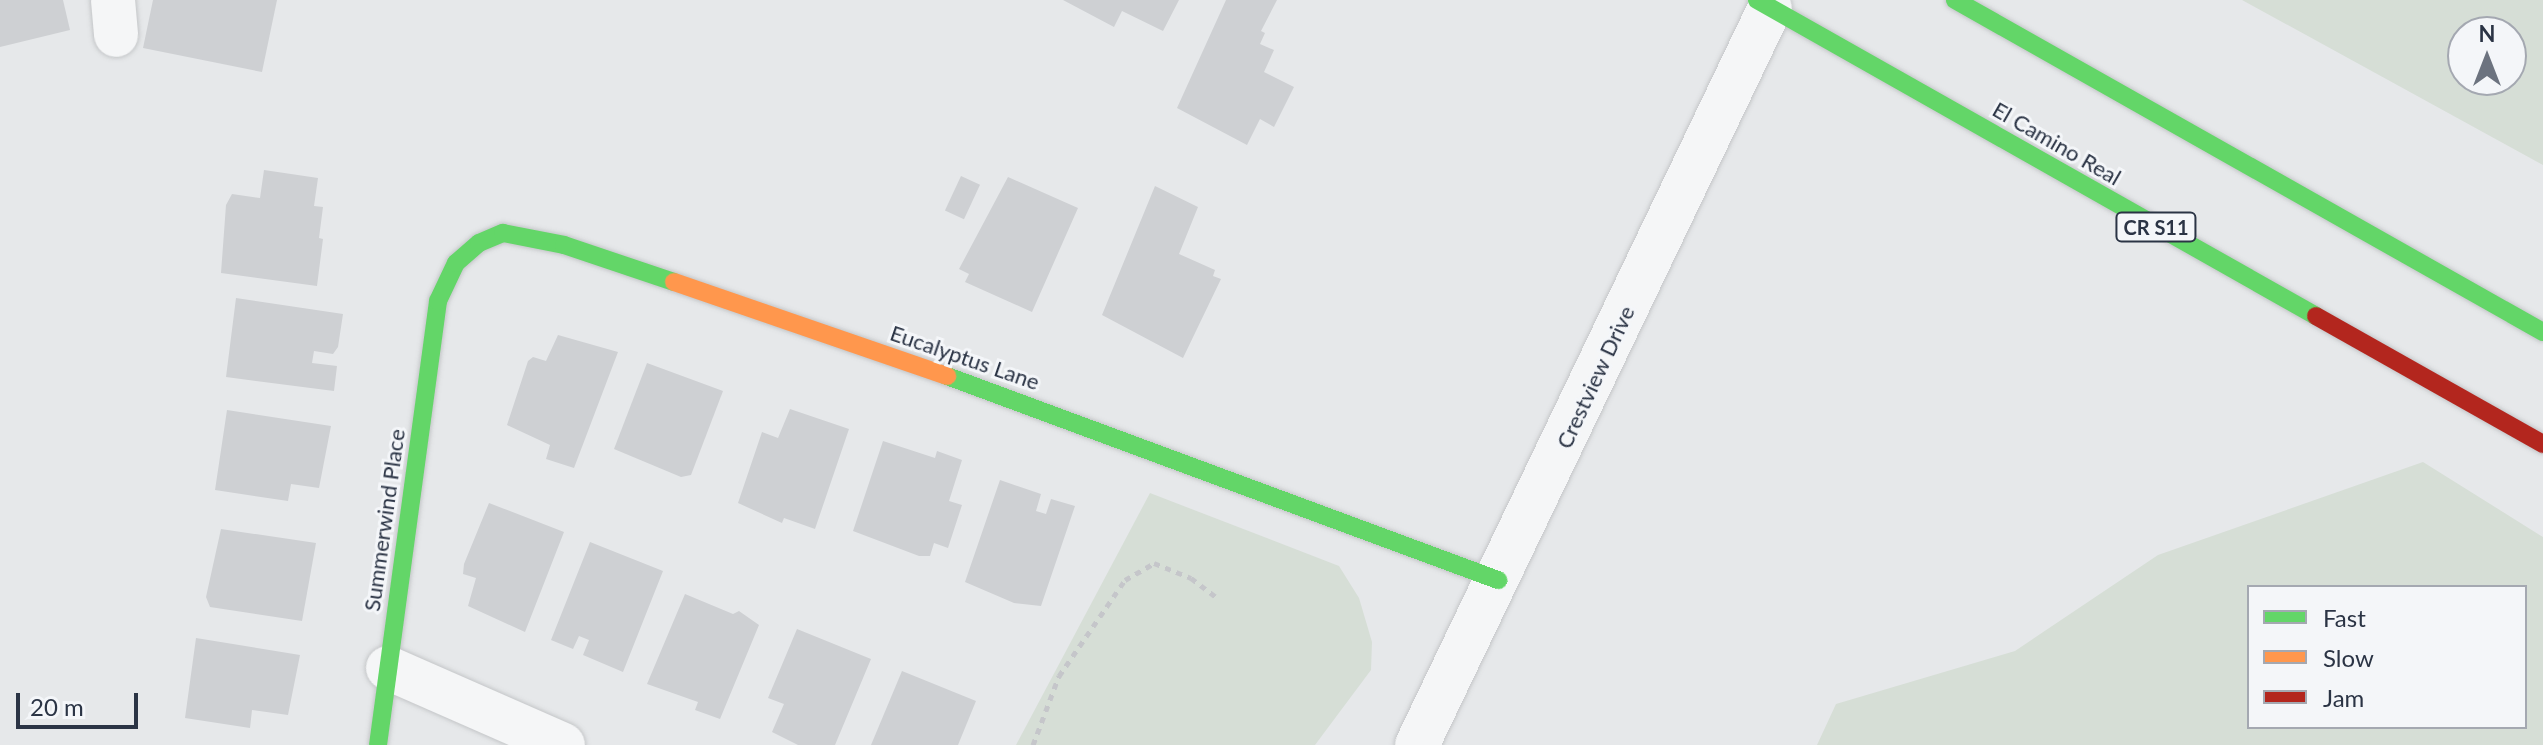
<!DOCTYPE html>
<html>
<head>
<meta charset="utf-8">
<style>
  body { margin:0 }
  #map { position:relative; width:2543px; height:745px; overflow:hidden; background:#e6e8ea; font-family:Lato,sans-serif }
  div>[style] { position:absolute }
  .green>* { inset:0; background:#d6ded6 }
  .building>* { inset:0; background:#ced0d3; transform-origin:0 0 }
  .path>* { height:5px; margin-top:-2.5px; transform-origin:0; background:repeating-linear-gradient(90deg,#c5c6ca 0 6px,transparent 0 12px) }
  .roads { filter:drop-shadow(0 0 2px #c4c6c8) drop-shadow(0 0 2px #c4c6c8) }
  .street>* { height:44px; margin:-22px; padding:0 22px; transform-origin:22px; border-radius:22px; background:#f5f6f7 }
  .fast>* { height:18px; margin:-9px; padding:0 9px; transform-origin:9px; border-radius:9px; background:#63d668 }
  .slow>* { height:18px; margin:-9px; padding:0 9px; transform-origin:9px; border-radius:9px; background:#ff974d }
  .jam>* { height:18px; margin:-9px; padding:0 9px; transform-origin:9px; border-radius:9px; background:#b3261e }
  span { translate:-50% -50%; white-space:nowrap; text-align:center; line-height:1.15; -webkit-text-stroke:6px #f4f6f9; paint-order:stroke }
  .shield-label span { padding:2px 6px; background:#f4f6f9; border:2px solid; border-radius:6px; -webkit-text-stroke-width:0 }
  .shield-label { font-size:20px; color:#2b3445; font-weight:700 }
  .street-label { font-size:22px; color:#2b3445 }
  .legend { position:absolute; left:2247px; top:585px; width:280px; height:144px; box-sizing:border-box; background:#f4f6f9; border:2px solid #a4a8b1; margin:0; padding:10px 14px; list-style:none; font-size:24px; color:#2b3445 }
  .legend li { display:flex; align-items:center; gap:16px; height:40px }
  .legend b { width:40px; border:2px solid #a4a8b1 }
  .north { position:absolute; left:2447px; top:16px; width:80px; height:80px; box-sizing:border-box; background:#f4f6f9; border:2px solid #a4a8b1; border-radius:50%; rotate:0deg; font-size:22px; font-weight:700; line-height:32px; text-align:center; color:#2b3445 }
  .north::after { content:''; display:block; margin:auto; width:28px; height:36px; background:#6c737f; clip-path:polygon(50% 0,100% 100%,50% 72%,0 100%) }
  .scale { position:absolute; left:16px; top:693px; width:122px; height:36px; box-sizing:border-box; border:4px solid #2b3445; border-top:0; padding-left:10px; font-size:24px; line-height:28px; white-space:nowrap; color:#2b3445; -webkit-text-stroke:6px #f4f6f9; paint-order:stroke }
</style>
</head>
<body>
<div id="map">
  <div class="green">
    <i style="clip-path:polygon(evenodd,2242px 0,2543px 0,2543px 165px,2242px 0,2463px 32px,2511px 32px,2511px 80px,2463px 80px,2463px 32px)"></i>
    <i style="clip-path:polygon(evenodd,2423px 462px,2543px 537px,2543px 745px,1817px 745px,1836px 704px,2015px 651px,2158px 555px,2423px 462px,2525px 587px,2525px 727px,2249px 727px,2249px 587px,2525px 587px)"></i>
    <i style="clip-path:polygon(1150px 493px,1339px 566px,1359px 598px,1372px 642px,1371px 670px,1315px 745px,1016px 745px)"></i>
  </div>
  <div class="building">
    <i style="clip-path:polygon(0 0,63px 0,70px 30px,0 47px)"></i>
    <i style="clip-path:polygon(153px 0,277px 0,262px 72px,143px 48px)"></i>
    <i style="clip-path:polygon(1063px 0,1179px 0,1163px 31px,1122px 11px,1114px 27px)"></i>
    <i style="clip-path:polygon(1226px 0,1277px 0,1261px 31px,1265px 33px,1260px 44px,1274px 50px,1264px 72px,1294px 87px,1274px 127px,1260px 119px,1247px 145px,1177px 108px)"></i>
    <i style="clip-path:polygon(264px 170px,318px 178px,314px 206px,323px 207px,319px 238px,323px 239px,317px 286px,221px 273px,226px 205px,232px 194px,260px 198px)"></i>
    <i style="left:961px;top:176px;width:21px;height:38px;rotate:25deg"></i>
    <i style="clip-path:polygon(1008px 177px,1078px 208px,1032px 312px,965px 282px,969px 274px,959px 269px)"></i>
    <i style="clip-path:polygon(1155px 186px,1198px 207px,1179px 254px,1215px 270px,1213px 276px,1221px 279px,1183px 358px,1102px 315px)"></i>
    <i style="clip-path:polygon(236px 298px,343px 314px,338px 347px,333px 354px,314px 351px,312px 363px,337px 366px,334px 391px,226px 377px)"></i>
    <i style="clip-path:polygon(558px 335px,618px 352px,574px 468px,546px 459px,550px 445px,507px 425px,528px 361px,533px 357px,546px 361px)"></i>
    <i style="clip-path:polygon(647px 363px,723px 391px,691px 475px,681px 477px,614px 449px)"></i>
    <i style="clip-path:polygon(790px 409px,849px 429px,815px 529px,784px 518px,782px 523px,738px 503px,762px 432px,778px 438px)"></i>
    <i style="clip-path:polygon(227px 410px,331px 426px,319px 488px,291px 484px,288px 501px,215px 490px)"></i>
    <i style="clip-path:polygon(883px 441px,935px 458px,937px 451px,962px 460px,949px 501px,962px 505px,948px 548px,934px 543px,930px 556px,919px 556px,853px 531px)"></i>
    <i style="clip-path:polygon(1000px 480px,1041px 494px,1036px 511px,1046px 514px,1051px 499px,1075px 506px,1041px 606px,1014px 603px,965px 582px)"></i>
    <i style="clip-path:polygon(489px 503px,564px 532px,525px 632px,468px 606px,476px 578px,463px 574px,464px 564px)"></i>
    <i style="clip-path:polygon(221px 529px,316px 543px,302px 621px,210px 607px,206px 597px)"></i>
    <i style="clip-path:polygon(590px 542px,663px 571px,623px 672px,583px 655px,589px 640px,579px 636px,573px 649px,551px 640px)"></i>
    <i style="clip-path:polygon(685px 594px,733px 614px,739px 611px,759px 625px,720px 719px,695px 710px,698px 702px,647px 684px)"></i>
    <i style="clip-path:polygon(797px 629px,871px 659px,835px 745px,798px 745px,772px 732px,784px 704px,768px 698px)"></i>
    <i style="clip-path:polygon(196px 638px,300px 655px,288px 715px,252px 710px,250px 728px,185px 718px)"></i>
    <i style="clip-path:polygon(902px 671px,976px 701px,958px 745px,871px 745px)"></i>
  </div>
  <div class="path">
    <i style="left:1033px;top:745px;width:74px;rotate:-69.4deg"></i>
    <i style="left:1059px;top:676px;width:116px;rotate:-55.5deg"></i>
    <i style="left:1125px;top:580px;width:34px;rotate:-30deg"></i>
    <i style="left:1154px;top:563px;width:40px;rotate:22deg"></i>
    <i style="left:1191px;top:578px;width:31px;rotate:37deg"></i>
  </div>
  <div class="roads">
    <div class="street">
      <i style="left:113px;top:0;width:35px;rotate:85deg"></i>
      <i style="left:388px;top:668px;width:191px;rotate:23.7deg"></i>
      <i style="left:1417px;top:745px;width:817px;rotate:-64.41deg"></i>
    </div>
    <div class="fast">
      <i style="left:1757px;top:0;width:642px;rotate:29.48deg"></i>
      <i style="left:1955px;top:0;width:675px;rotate:29.45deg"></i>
      <i style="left:947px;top:376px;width:588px;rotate:20.32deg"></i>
      <i style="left:378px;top:745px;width:448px;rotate:-82.3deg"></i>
      <i style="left:438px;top:301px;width:42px;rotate:-64.7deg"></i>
      <i style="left:456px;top:263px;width:30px;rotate:-41deg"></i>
      <i style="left:479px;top:243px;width:26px;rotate:-23deg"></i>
      <i style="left:503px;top:233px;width:62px;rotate:11.1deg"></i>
      <i style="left:564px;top:245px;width:116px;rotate:18.6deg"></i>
    </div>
    <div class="slow">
      <i style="left:674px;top:282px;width:289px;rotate:19deg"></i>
    </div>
    <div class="jam">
      <i style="left:2316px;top:316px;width:261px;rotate:29.4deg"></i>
    </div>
  </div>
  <div class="shield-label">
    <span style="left:2156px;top:227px">CR S11</span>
  </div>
  <div class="street-label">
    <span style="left:2057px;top:143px;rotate:30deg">El Camino Real</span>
    <span style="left:965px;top:357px;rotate:19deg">Eucalyptus Lane</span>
    <span style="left:1595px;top:377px;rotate:-65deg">Crestview Drive</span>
    <span style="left:384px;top:520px;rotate:-82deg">Summerwind Place</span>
  </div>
  <ul class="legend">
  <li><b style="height:10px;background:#63d668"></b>Fast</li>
  <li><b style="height:10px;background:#ff974d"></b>Slow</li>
  <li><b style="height:10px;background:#b3261e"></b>Jam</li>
  </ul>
  <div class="north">N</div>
  <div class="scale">20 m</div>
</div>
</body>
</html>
